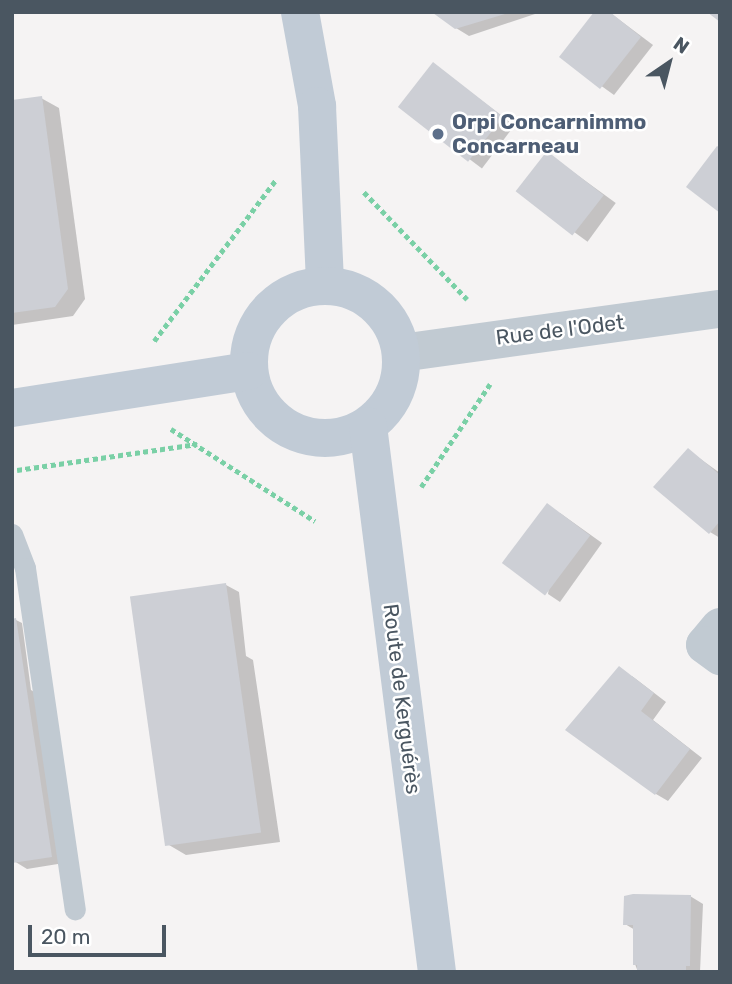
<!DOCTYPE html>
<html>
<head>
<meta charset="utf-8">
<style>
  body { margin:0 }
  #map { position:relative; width:732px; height:984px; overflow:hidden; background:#f5f3f3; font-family:Rubik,sans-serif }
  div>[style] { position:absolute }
  .shadow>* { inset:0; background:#0003; transform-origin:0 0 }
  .building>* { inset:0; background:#cdcfd5; transform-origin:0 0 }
  .path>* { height:4.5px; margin-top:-2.25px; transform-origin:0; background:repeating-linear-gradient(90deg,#7ad0a6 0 5px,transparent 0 8.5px) }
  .lane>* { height:21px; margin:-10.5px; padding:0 10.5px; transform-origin:10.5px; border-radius:10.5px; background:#c1cad2 }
  .street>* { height:38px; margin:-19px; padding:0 19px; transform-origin:19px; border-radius:19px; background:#c1cad2 }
  .secondary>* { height:38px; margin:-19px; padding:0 19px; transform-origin:19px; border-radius:19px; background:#c1cbd6 }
  .secondary>.ring { margin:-19px; padding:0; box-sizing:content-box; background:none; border:38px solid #c1cbd6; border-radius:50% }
  .dots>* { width:19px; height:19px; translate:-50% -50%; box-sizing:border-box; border:4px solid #fff; border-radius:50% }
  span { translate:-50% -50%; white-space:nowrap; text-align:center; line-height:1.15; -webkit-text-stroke:5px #fff; paint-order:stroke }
  .service-label { font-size:21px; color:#4e5e75; font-weight:700 }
  .left { translate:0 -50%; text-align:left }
  .street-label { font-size:21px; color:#4a5661 }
  .frame { position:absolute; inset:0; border:14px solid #4a5661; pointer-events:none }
  .north { position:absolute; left:634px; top:28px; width:70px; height:70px; -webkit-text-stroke:5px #fff; paint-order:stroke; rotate:35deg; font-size:19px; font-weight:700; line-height:28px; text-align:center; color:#4a5661 }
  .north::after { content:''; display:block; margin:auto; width:24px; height:32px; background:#4a5661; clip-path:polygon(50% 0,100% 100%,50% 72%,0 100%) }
  .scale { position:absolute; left:28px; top:925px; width:138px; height:32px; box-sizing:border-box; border:4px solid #4a5661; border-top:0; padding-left:9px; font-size:21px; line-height:24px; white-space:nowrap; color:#4a5661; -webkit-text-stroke:5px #fff; paint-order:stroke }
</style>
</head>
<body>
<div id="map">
  <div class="shadow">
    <i style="clip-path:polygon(443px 12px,541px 12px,469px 36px,456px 28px)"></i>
    <i style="clip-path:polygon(609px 12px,653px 45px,614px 95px,561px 57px)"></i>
    <i style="left:433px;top:64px;width:102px;height:54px;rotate:37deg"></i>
    <i style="clip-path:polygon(41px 98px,59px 108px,85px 299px,73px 316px,12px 325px,12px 102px)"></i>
    <i style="left:547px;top:153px;width:85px;height:48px;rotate:36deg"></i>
    <i style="clip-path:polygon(688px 450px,720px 473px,720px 538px,710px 532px)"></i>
    <i style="clip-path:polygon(560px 513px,602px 543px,560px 602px,548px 594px)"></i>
    <i style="clip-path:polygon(226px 585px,239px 592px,246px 656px,253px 660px,280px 842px,186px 855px,169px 845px)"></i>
    <i style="clip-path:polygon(16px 620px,22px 623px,31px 690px,39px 695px,64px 863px,27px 869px,14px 861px)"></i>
    <i style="clip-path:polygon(632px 676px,666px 702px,653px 720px,702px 758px,668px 801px,656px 794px)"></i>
    <i style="clip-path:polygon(690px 896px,703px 904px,700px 972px,638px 972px,635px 964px,635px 930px,625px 924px)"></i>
  </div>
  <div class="building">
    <i style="clip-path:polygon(512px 12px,455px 29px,433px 13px,437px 12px)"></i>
    <i style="clip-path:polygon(594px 12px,610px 12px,641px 37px,600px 89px,559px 57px)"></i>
    <i style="clip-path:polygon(707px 12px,720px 12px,720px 22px)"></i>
    <i style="left:433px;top:62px;width:89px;height:57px;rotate:38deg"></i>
    <i style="clip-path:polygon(42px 96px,68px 289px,55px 307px,12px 313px,12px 100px)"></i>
    <i style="clip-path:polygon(717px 146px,720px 148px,720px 213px,686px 187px)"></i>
    <i style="left:547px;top:151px;width:72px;height:51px;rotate:38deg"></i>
    <i style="clip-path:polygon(688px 448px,720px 475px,720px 521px,709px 534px,653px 487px)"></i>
    <i style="left:547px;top:503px;width:54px;height:75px;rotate:37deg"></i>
    <i style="left:226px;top:583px;width:252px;height:97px;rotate:82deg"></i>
    <i style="clip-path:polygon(16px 618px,52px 857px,12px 863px,12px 619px)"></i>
    <i style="clip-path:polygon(619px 666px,654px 693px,641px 711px,690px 749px,655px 795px,565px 730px)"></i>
    <i style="clip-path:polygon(633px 894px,691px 895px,690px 966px,686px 966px,686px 972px,637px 972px,637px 965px,633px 965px,633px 925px,623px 925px,624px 896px)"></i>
  </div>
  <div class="path">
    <i style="left:364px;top:192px;width:149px;rotate:46.1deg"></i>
    <i style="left:154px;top:341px;width:201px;rotate:-52.9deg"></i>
    <i style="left:171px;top:429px;width:171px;rotate:32.6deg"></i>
    <i style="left:17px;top:470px;width:182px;rotate:-8.2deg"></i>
    <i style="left:421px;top:487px;width:124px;rotate:-56.2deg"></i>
  </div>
  <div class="lane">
    <i style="left:12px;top:534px;width:36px;rotate:69deg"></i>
    <i style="left:25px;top:568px;width:345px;rotate:81.7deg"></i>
  </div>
  <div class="street">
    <i style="left:401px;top:353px;width:322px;rotate:-7.9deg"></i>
    <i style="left:720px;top:627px;width:23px;rotate:130deg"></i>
    <i style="left:705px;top:645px;width:19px;rotate:36deg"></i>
  </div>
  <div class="secondary">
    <i style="left:300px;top:12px;width:96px;rotate:79.7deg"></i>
    <i style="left:317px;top:106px;width:178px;rotate:87.4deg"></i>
    <i class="ring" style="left:249px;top:286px;width:114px;height:114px"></i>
    <i style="left:12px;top:408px;width:239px;rotate:-8.9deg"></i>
    <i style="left:368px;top:426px;width:550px;rotate:82.8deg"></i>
  </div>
  <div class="dots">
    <i style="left:438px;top:134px;background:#5c6f8a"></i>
  </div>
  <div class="service-label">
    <span class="left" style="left:452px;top:134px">Orpi Concarnimmo<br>Concarneau</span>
  </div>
  <div class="street-label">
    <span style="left:560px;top:330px;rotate:-7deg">Rue de l'Odet</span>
    <span style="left:402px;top:699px;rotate:83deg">Route de Kerguérès</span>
  </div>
  <div class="frame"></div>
  <div class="north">N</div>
  <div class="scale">20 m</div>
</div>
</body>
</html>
